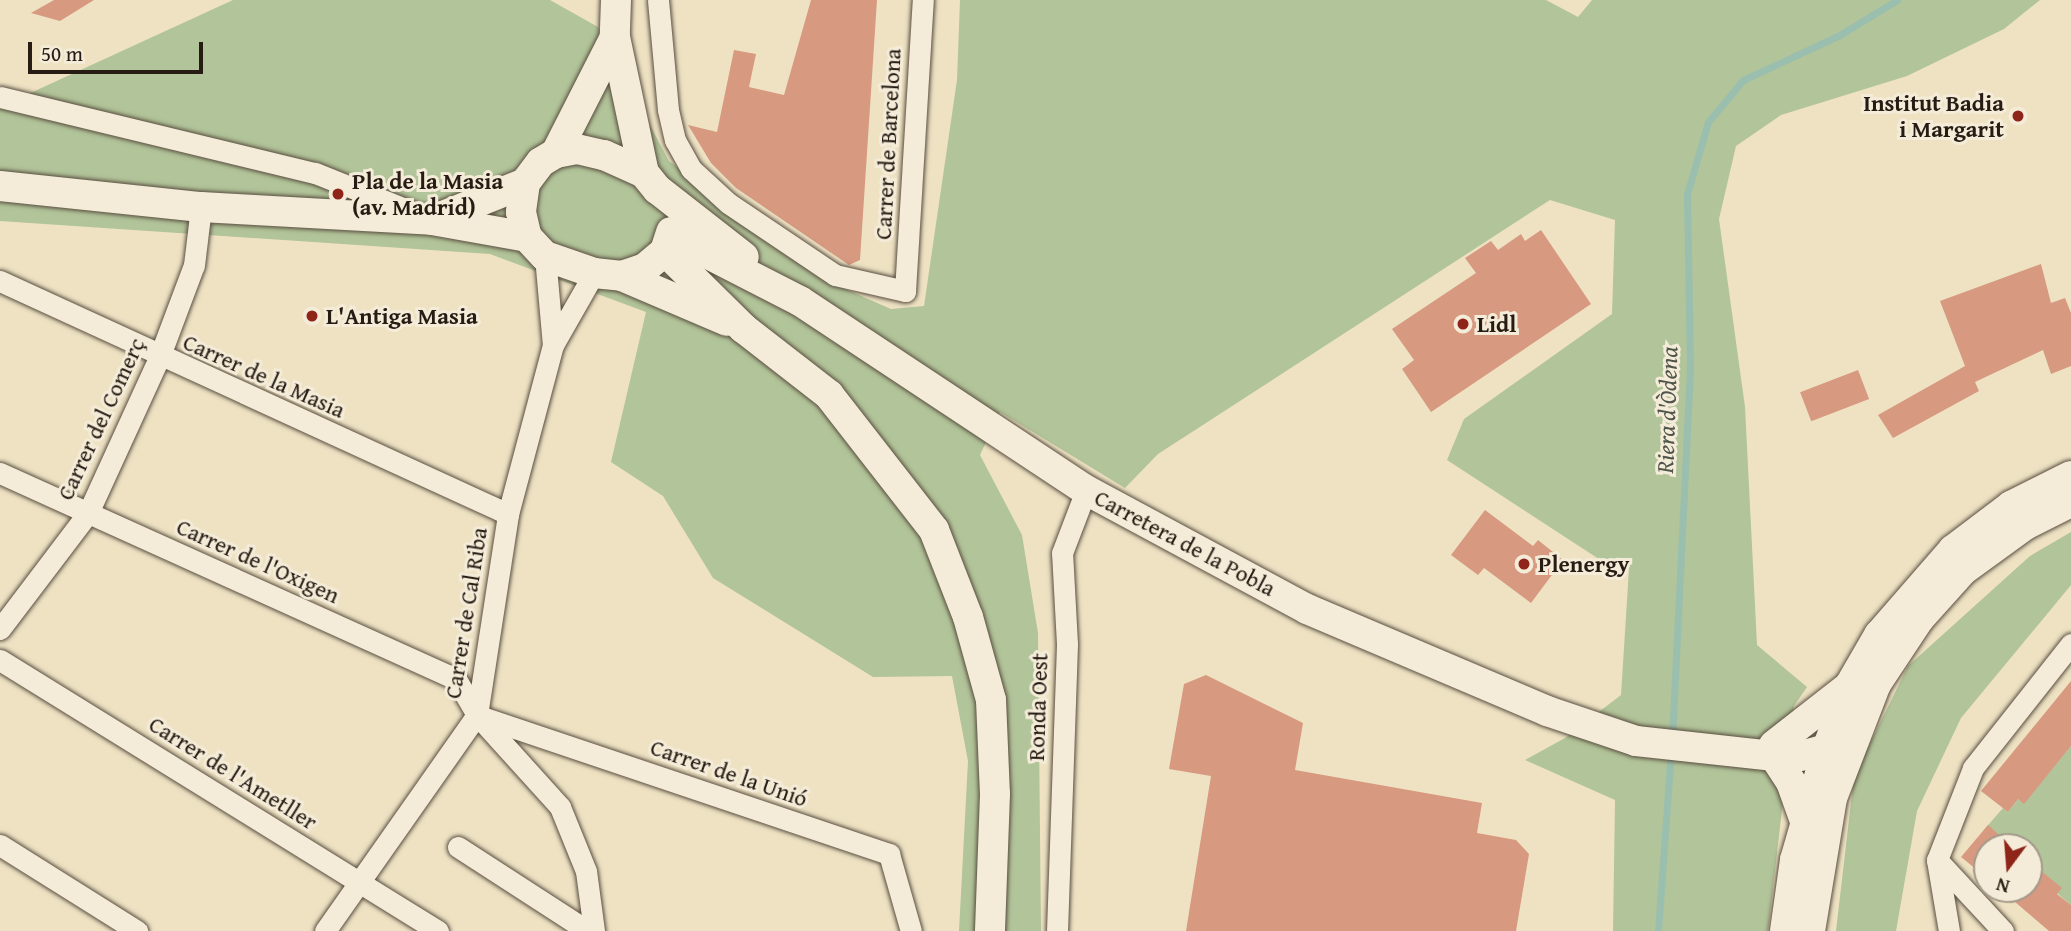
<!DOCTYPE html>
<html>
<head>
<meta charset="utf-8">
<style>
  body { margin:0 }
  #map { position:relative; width:2071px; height:931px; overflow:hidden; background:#eee2c3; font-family:"Gentium Book Plus",serif }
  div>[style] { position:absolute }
  .green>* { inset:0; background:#b2c499 }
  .stream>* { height:7px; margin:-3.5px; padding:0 3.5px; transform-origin:3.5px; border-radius:3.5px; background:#9abfaf }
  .building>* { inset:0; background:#d7997f; transform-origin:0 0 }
  .roads { filter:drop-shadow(0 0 2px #594e40) drop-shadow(0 0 2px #594e40) }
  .street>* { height:21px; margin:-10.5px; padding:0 10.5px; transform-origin:10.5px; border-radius:10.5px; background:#f4ecd8 }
  .secondary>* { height:30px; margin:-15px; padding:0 15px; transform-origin:15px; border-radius:15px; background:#f4ecd8 }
  .dots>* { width:19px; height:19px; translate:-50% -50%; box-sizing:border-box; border:4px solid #f4ecd8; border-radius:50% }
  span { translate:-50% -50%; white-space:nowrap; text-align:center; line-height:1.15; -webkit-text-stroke:6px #f4ecd8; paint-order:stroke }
  .poi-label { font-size:23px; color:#271c14; font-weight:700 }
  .right { translate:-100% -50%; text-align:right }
  .left { translate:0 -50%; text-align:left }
  .street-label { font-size:23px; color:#271c14 }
  .water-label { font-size:24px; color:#4f554a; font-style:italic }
  .north { position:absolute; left:1973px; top:833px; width:70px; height:70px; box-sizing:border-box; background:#f4ecd8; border:2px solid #a2998a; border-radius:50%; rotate:196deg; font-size:19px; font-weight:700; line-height:28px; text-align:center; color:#271c14 }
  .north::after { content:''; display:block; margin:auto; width:24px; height:32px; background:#8f2418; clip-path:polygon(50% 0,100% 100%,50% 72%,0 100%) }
  .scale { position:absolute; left:28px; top:42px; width:175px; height:32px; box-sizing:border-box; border:4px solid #271c14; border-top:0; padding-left:9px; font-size:21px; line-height:24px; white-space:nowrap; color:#271c14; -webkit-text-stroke:5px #f4ecd8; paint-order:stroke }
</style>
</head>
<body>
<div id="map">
  <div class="green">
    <i style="clip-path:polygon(233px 0,550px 0,598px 27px,669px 161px,827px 281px,891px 309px,924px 306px,957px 80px,960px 0,1546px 0,1578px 17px,1592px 0,2040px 0,2004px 29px,1907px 76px,1781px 115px,1736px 146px,1719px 219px,1745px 407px,1757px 645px,1807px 687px,1794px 706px,1768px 931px,1613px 931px,1615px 800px,1525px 760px,1565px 738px,1621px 695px,1629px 569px,1605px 563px,1447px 460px,1464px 419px,1612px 314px,1615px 220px,1550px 200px,1158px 454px,1125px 488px,1000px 412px,980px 455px,1022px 535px,1038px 633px,1041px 931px,959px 931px,968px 761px,952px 676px,873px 677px,713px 578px,663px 496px,611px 462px,646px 312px,490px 254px,0 221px,0 107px)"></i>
    <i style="clip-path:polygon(2071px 532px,2071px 585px,1961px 718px,1917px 811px,1896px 931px,1836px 931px,1854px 776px,1908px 666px,2030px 556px)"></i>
    <i style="clip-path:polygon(2071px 746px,2071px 905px,2057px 893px,2061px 888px,2043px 873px,2029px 869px,2029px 847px,2013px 847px,2000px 836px,1983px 831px,2003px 808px,2008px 812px,2018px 799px,2024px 803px)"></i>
  </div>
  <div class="stream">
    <i style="left:1672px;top:738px;width:371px;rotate:-87.2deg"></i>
    <i style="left:1690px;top:367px;width:173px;rotate:-91deg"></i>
    <i style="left:1687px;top:194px;width:75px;rotate:-73.7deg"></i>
    <i style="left:1708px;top:122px;width:55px;rotate:-50.2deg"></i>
    <i style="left:1743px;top:80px;width:105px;rotate:-24.9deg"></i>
    <i style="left:1838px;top:36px;width:69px;rotate:-31.4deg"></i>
    <i style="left:1658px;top:931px;width:181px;rotate:-85.9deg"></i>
  </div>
  <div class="building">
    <i style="clip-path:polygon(54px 0,94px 0,60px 21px,31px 13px)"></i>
    <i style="clip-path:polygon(811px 0,877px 0,860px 260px,849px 265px,736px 188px,711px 163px,688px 125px,717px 132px,734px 50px,756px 54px,749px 87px,784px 95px)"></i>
    <i style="clip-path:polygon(1541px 230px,1591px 304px,1431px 412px,1402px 369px,1414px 360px,1392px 329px,1476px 273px,1465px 258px,1491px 241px,1498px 250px,1521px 234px,1525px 241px)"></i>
    <i style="clip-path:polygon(2041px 264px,2051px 303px,2065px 298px,2071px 313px,2071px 366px,2051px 374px,2043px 350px,1975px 382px,1979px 391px,1893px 438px,1878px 415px,1965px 366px,1940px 301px)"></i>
    <i style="left:1858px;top:370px;width:31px;height:62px;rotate:69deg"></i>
    <i style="clip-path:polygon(1485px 510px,1533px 546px,1538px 540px,1563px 560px,1531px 603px,1484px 568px,1478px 575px,1451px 555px)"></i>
    <i style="clip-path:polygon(1206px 675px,1303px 723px,1295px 770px,1482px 803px,1477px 833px,1516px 840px,1529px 854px,1516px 931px,1186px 931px,1211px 776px,1169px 769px,1184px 684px)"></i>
    <i style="clip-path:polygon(2071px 681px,2071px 746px,2024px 804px,2018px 799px,2008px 812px,1981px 791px)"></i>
    <i style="clip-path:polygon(1988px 825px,2013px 847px,1987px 847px,1987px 878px,1961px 857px)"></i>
    <i style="clip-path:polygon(2029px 861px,2062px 888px,2057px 894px,2071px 905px,2071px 931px,2049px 931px,2000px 889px,2029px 889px)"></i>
  </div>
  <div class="roads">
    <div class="street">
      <i style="left:658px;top:0;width:110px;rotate:84.8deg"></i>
      <i style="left:668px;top:110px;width:31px;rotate:77deg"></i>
      <i style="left:675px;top:140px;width:33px;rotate:61deg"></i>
      <i style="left:691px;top:169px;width:50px;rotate:42.6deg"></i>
      <i style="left:728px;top:203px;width:129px;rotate:33.9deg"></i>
      <i style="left:835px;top:275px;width:72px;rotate:12.9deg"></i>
      <i style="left:905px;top:291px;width:292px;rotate:-86.5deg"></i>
      <i style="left:0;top:97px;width:324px;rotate:13.6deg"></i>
      <i style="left:315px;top:173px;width:108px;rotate:21.8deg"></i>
      <i style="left:545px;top:256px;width:89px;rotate:84.9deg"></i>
      <i style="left:0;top:281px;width:559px;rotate:24.64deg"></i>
      <i style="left:0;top:473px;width:500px;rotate:24.31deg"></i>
      <i style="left:456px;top:679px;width:42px;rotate:59.7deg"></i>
      <i style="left:477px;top:715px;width:124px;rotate:47.9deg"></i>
      <i style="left:560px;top:807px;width:69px;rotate:67.9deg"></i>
      <i style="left:586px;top:871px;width:61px;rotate:82.4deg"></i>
      <i style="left:0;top:629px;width:146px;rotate:-52.8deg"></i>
      <i style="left:88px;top:513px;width:170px;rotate:-65.4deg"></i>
      <i style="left:159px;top:358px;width:99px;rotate:-69.4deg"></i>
      <i style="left:194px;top:265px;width:58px;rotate:-83.1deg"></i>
      <i style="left:0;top:660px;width:515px;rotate:31.75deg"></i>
      <i style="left:479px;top:716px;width:433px;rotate:18.6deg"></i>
      <i style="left:889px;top:854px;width:80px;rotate:74.1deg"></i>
      <i style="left:0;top:845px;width:162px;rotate:32.1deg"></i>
      <i style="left:458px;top:847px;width:155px;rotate:32.9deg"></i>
      <i style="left:1937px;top:860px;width:97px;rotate:47.1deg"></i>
      <i style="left:325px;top:931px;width:264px;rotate:-54.9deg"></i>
      <i style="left:477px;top:715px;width:203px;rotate:-81.2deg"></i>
      <i style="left:508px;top:514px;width:175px;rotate:-75.1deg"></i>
      <i style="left:553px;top:345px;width:83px;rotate:-60.3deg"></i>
      <i style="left:1057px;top:931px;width:287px;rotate:-88deg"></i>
      <i style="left:1067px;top:644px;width:91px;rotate:-93.1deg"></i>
      <i style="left:1062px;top:553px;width:67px;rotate:-69.1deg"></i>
      <i style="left:1949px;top:931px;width:72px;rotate:-99.6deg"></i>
      <i style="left:1937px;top:860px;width:99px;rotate:-68.6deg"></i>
      <i style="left:1973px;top:768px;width:158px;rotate:-51.7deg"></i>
    </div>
    <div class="secondary">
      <i style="left:616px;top:0;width:37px;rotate:92deg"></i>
      <i style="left:615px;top:37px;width:139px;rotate:78deg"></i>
      <i style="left:556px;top:153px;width:130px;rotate:-63deg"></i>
      <i style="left:525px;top:183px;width:29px;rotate:98deg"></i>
      <i style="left:521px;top:212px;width:26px;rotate:77deg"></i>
      <i style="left:527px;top:237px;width:26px;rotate:47deg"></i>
      <i style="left:545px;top:256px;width:52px;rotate:19.1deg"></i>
      <i style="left:594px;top:273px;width:28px;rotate:6deg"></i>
      <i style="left:622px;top:276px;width:24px;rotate:-19deg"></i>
      <i style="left:645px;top:268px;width:26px;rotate:-40deg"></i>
      <i style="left:665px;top:251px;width:20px;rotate:-72deg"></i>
      <i style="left:0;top:186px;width:202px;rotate:6deg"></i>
      <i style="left:201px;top:207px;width:231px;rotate:3.2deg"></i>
      <i style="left:432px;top:220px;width:97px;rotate:10.1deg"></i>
      <i style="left:433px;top:220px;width:99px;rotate:-21.9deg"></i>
      <i style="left:525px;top:183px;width:26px;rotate:-53deg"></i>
      <i style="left:541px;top:162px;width:17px;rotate:-31deg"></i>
      <i style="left:556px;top:153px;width:21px;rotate:-11deg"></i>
      <i style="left:577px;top:149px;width:28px;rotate:13deg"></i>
      <i style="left:604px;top:155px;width:44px;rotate:24.2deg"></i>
      <i style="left:644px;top:173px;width:21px;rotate:51deg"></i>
      <i style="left:657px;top:189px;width:110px;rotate:38deg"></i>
      <i style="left:671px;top:235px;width:145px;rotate:27.1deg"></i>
      <i style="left:800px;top:301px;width:343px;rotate:33.5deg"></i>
      <i style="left:1086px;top:490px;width:251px;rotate:28.3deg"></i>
      <i style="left:1307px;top:609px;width:261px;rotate:23deg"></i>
      <i style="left:1547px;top:711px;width:94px;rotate:18.6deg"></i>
      <i style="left:1636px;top:741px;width:158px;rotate:6.2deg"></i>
      <i style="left:1793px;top:758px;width:35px;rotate:-15deg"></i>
      <i style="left:1827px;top:749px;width:81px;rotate:-53deg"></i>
      <i style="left:665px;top:251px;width:110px;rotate:44.6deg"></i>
      <i style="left:743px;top:328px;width:109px;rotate:37.9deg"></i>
      <i style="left:829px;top:395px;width:171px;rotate:52.1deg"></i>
      <i style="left:934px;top:530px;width:93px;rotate:68.7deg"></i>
      <i style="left:968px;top:617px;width:86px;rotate:74.5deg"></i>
      <i style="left:991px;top:700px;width:94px;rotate:87.6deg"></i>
      <i style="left:995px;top:794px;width:137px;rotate:92.1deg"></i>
      <i style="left:622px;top:276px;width:114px;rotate:23.2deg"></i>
      <i style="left:1774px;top:745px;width:93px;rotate:-38deg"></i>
      <i style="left:1776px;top:759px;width:27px;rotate:57deg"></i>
      <i style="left:1791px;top:782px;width:41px;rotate:70.3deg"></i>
      <i style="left:1785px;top:931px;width:72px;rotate:-82deg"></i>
      <i style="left:1795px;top:860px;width:116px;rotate:-73.9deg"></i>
      <i style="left:1827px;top:749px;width:68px;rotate:-70.2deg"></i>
      <i style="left:1850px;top:685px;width:58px;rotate:-59.9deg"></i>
      <i style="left:1879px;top:635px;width:113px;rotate:-49deg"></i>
      <i style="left:1953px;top:550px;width:73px;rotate:-37.2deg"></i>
      <i style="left:2011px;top:506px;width:67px;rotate:-26.6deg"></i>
      <i style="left:1810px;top:931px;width:135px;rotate:-80.6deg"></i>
      <i style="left:1832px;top:798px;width:122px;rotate:-68.9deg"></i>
      <i style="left:1876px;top:684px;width:78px;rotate:-56.5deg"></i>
      <i style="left:1919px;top:619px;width:66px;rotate:-48.1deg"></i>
      <i style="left:1963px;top:570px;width:77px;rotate:-36deg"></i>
      <i style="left:2025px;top:525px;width:51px;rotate:-26.6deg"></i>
    </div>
  </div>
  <div class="dots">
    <i style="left:2018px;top:116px;background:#8f2418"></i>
    <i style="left:338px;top:194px;background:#8f2418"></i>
    <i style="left:312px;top:316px;background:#8f2418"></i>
    <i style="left:1463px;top:324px;background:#8f2418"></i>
    <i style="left:1524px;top:564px;background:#8f2418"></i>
  </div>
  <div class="poi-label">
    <span class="right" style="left:2004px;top:116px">Institut Badia<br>i Margarit</span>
    <span class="left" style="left:352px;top:194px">Pla de la Masia<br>(av. Madrid)</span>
    <span class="left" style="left:326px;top:316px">L'Antiga Masia</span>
    <span class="left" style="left:1477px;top:324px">Lidl</span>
    <span class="left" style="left:1538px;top:564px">Plenergy</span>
  </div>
  <div class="street-label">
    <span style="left:888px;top:144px;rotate:-87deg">Carrer de Barcelona</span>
    <span style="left:264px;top:376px;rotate:24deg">Carrer de la Masia</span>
    <span style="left:101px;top:419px;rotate:-65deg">Carrer del Comerç</span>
    <span style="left:1185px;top:543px;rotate:28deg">Carretera de la Pobla</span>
    <span style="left:258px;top:561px;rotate:24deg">Carrer de l'Oxigen</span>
    <span style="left:466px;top:613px;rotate:-81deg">Carrer de Cal Riba</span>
    <span style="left:1038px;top:707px;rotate:-88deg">Ronda Oest</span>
    <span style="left:233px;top:773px;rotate:32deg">Carrer de l'Ametller</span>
    <span style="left:729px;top:773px;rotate:19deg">Carrer de la Unió</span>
  </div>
  <div class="water-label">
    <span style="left:1667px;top:410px;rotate:-88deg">Riera d'Òdena</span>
  </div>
  <div class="north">N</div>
  <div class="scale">50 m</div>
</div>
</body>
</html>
